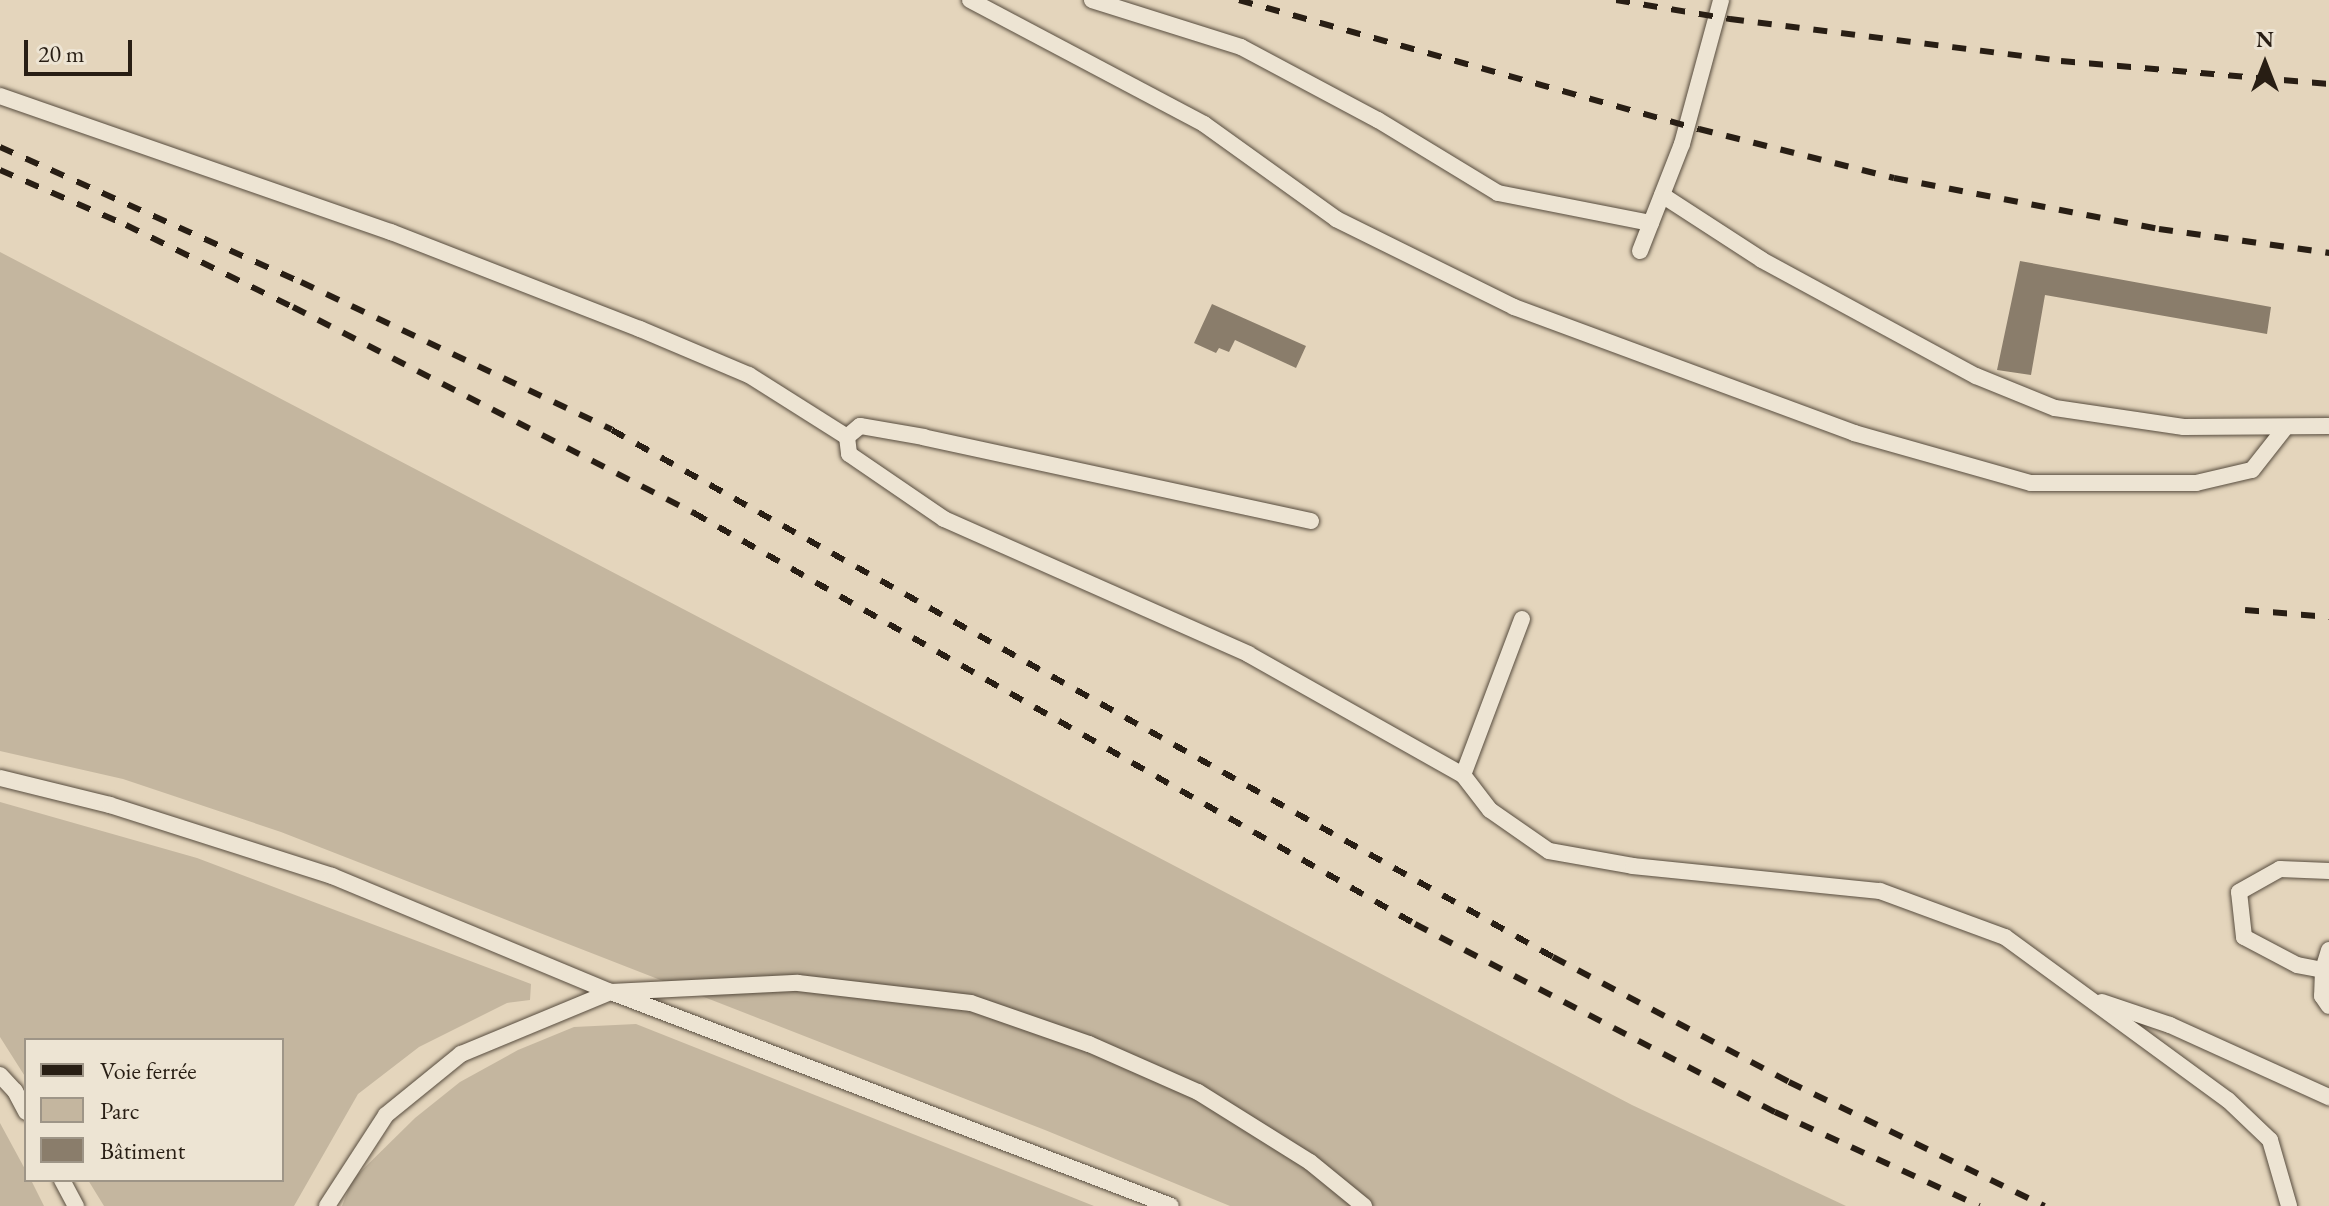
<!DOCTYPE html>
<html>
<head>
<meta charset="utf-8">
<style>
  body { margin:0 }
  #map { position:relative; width:2329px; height:1206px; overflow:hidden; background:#e4d5bc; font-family:"EB Garamond",serif }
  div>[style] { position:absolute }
  .green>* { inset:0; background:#c4b69f }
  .building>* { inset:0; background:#8a7d6b }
  .roads { filter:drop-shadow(0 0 2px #574c3e) drop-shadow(0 0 2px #574c3e) }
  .lane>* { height:16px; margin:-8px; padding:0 8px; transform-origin:8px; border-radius:8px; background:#ede4d3 }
  .rail>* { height:6px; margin-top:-3px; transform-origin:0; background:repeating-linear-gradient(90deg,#281e14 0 14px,transparent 0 28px) }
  span { translate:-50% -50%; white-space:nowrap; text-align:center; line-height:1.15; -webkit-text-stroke:6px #ede4d3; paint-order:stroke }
  .legend { position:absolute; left:24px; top:1038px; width:260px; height:144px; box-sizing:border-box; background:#ede4d3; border:2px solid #9e9587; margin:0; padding:10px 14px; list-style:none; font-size:24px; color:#281e14 }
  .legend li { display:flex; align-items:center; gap:16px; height:40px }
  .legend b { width:40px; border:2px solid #9e9587 }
  .north { position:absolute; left:2225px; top:24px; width:80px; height:80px; -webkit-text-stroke:6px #ede4d3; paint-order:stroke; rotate:0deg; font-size:22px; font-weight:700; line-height:32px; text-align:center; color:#281e14 }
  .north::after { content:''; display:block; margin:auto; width:28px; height:36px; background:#281e14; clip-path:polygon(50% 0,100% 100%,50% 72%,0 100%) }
  .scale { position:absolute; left:24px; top:40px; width:108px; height:36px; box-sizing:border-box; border:4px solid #281e14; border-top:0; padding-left:10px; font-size:24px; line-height:28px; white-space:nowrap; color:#281e14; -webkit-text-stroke:6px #ede4d3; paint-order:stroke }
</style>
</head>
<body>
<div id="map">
  <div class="green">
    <i style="clip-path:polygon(0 252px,1632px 1105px,1846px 1206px,1230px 1206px,1045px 1130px,281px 832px,123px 779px,0 751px)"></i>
    <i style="clip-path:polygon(0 802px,197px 858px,531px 984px,530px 1000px,507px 1003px,419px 1047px,358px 1094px,294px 1206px,104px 1206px,88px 1180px,282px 1180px,282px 1040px,26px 1040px,26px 1078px,0 1037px)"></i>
    <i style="clip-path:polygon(636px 1024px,1094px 1206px,342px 1206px,352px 1180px,415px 1118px,460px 1082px,518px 1050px,574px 1027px)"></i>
    <i style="clip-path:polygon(0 1123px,26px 1171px,26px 1180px,31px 1180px,44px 1206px,0 1206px)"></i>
  </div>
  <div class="building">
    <i style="clip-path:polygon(2020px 261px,2271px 307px,2267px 334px,2045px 295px,2031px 375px,1997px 370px)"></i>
    <i style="clip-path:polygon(1212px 304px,1306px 346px,1296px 368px,1235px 340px,1229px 352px,1219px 348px,1216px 353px,1194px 343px)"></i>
  </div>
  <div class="roads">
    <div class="lane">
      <i style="left:970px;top:0;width:265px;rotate:27.9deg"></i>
      <i style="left:1204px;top:124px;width:163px;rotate:35.7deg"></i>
      <i style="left:1336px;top:219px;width:199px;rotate:26.3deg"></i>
      <i style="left:1514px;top:307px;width:363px;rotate:20.3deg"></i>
      <i style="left:1854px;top:433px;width:184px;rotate:15.8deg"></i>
      <i style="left:2031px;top:483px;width:165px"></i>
      <i style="left:2196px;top:483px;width:57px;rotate:-13.1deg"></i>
      <i style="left:2252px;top:470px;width:53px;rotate:-51.8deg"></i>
      <i style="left:1092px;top:0;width:156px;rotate:17.5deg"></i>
      <i style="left:1241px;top:47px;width:155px;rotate:28.1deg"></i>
      <i style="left:1378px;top:120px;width:140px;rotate:31.3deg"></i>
      <i style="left:1498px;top:193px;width:156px;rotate:11.1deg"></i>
      <i style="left:0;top:96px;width:414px;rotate:19.2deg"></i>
      <i style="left:391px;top:232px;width:267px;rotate:21.3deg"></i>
      <i style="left:640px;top:329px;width:118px;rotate:22.9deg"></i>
      <i style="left:749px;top:375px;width:116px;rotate:32.3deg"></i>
      <i style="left:1662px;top:195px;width:119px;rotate:33deg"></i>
      <i style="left:1762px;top:260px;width:243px;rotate:28.5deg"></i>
      <i style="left:1976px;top:376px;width:85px;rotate:22.1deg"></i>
      <i style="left:2055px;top:408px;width:130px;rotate:8.4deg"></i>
      <i style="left:2184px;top:427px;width:145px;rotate:-0.4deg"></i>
      <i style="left:1640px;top:251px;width:115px;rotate:-68.6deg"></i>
      <i style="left:1682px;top:144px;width:149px;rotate:-74.8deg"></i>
      <i style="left:1311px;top:521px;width:396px;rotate:-167.8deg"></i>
      <i style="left:924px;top:437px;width:65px;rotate:-170.2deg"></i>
      <i style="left:860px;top:426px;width:17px;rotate:140deg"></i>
      <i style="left:847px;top:437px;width:17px;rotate:83deg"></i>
      <i style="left:849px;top:454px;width:115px;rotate:34.4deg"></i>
      <i style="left:944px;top:519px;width:333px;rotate:23.9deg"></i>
      <i style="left:1248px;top:654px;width:247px;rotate:29.4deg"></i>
      <i style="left:1522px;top:619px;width:167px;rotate:110.7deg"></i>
      <i style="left:1463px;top:775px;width:44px;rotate:52.4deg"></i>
      <i style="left:1490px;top:810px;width:72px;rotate:34.8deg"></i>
      <i style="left:1549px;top:851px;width:85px;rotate:10.1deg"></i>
      <i style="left:1633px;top:866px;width:248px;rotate:5.8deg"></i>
      <i style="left:1880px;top:891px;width:133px;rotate:20.2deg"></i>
      <i style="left:2005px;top:937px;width:276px;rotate:36.2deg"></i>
      <i style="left:2228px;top:1100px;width:58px;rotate:43.6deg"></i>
      <i style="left:2270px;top:1140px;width:69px;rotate:73.9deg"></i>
      <i style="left:0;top:778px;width:113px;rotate:13.8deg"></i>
      <i style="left:110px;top:805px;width:233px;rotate:17.7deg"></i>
      <i style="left:332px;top:876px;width:302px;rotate:22.6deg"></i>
      <i style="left:611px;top:992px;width:599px;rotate:20.91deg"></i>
      <i style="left:2329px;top:950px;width:21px;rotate:107deg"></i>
      <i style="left:2323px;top:970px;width:26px;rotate:92deg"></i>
      <i style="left:2322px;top:996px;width:12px;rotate:55deg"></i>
      <i style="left:2323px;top:970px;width:26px;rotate:-169deg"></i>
      <i style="left:2297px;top:965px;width:60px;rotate:-152.2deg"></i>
      <i style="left:2244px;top:937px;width:45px;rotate:-96.3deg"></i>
      <i style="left:2239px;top:892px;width:47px;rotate:-29.3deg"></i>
      <i style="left:2280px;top:869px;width:49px;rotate:2.3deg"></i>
      <i style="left:2102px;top:1002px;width:72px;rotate:18.7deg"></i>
      <i style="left:2170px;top:1025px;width:175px;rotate:24.4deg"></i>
      <i style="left:0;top:1075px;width:22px;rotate:47deg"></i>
      <i style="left:15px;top:1091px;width:24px;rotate:62deg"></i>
      <i style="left:62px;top:1180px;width:30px;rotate:62deg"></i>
      <i style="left:327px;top:1206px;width:108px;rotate:-57deg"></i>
      <i style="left:386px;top:1115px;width:97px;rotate:-39.1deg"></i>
      <i style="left:461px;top:1054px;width:162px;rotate:-22.5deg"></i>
      <i style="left:611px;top:992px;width:187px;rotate:-2.8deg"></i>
      <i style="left:798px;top:983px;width:174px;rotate:6.6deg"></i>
      <i style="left:971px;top:1003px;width:125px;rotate:19.2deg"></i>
      <i style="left:1089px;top:1044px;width:119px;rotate:23.8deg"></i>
      <i style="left:1198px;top:1092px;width:132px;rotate:32deg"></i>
      <i style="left:1310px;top:1162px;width:70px;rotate:39.2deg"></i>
    </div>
  </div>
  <div class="rail">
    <i style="left:1239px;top:0;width:478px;rotate:15.7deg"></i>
    <i style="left:1699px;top:129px;width:201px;rotate:14.1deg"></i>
    <i style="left:1894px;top:178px;width:270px;rotate:10.9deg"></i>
    <i style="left:2159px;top:229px;width:172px;rotate:8deg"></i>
    <i style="left:1616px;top:0;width:116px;rotate:9.5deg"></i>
    <i style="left:1730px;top:19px;width:334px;rotate:7.2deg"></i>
    <i style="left:2061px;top:61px;width:269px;rotate:4.9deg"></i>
    <i style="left:0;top:147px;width:330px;rotate:24.2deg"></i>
    <i style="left:301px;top:282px;width:344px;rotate:25.4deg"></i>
    <i style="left:612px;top:430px;width:1079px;rotate:29.25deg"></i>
    <i style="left:1553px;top:957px;width:267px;rotate:27.9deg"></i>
    <i style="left:1789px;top:1082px;width:284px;rotate:25.9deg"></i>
    <i style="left:0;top:170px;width:137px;rotate:23.6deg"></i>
    <i style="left:126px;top:225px;width:186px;rotate:26.2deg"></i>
    <i style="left:293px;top:307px;width:451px;rotate:27.2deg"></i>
    <i style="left:694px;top:513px;width:830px;rotate:29.68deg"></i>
    <i style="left:1415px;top:924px;width:406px;rotate:27.6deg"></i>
    <i style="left:1775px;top:1112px;width:225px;rotate:24.7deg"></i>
    <i style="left:2245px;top:610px;width:84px;rotate:4.8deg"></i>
  </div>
  <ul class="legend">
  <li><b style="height:10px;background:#281e14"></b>Voie ferrée</li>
  <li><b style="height:22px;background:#c4b69f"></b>Parc</li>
  <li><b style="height:22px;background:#8a7d6b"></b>Bâtiment</li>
  </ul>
  <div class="north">N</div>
  <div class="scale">20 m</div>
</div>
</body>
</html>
